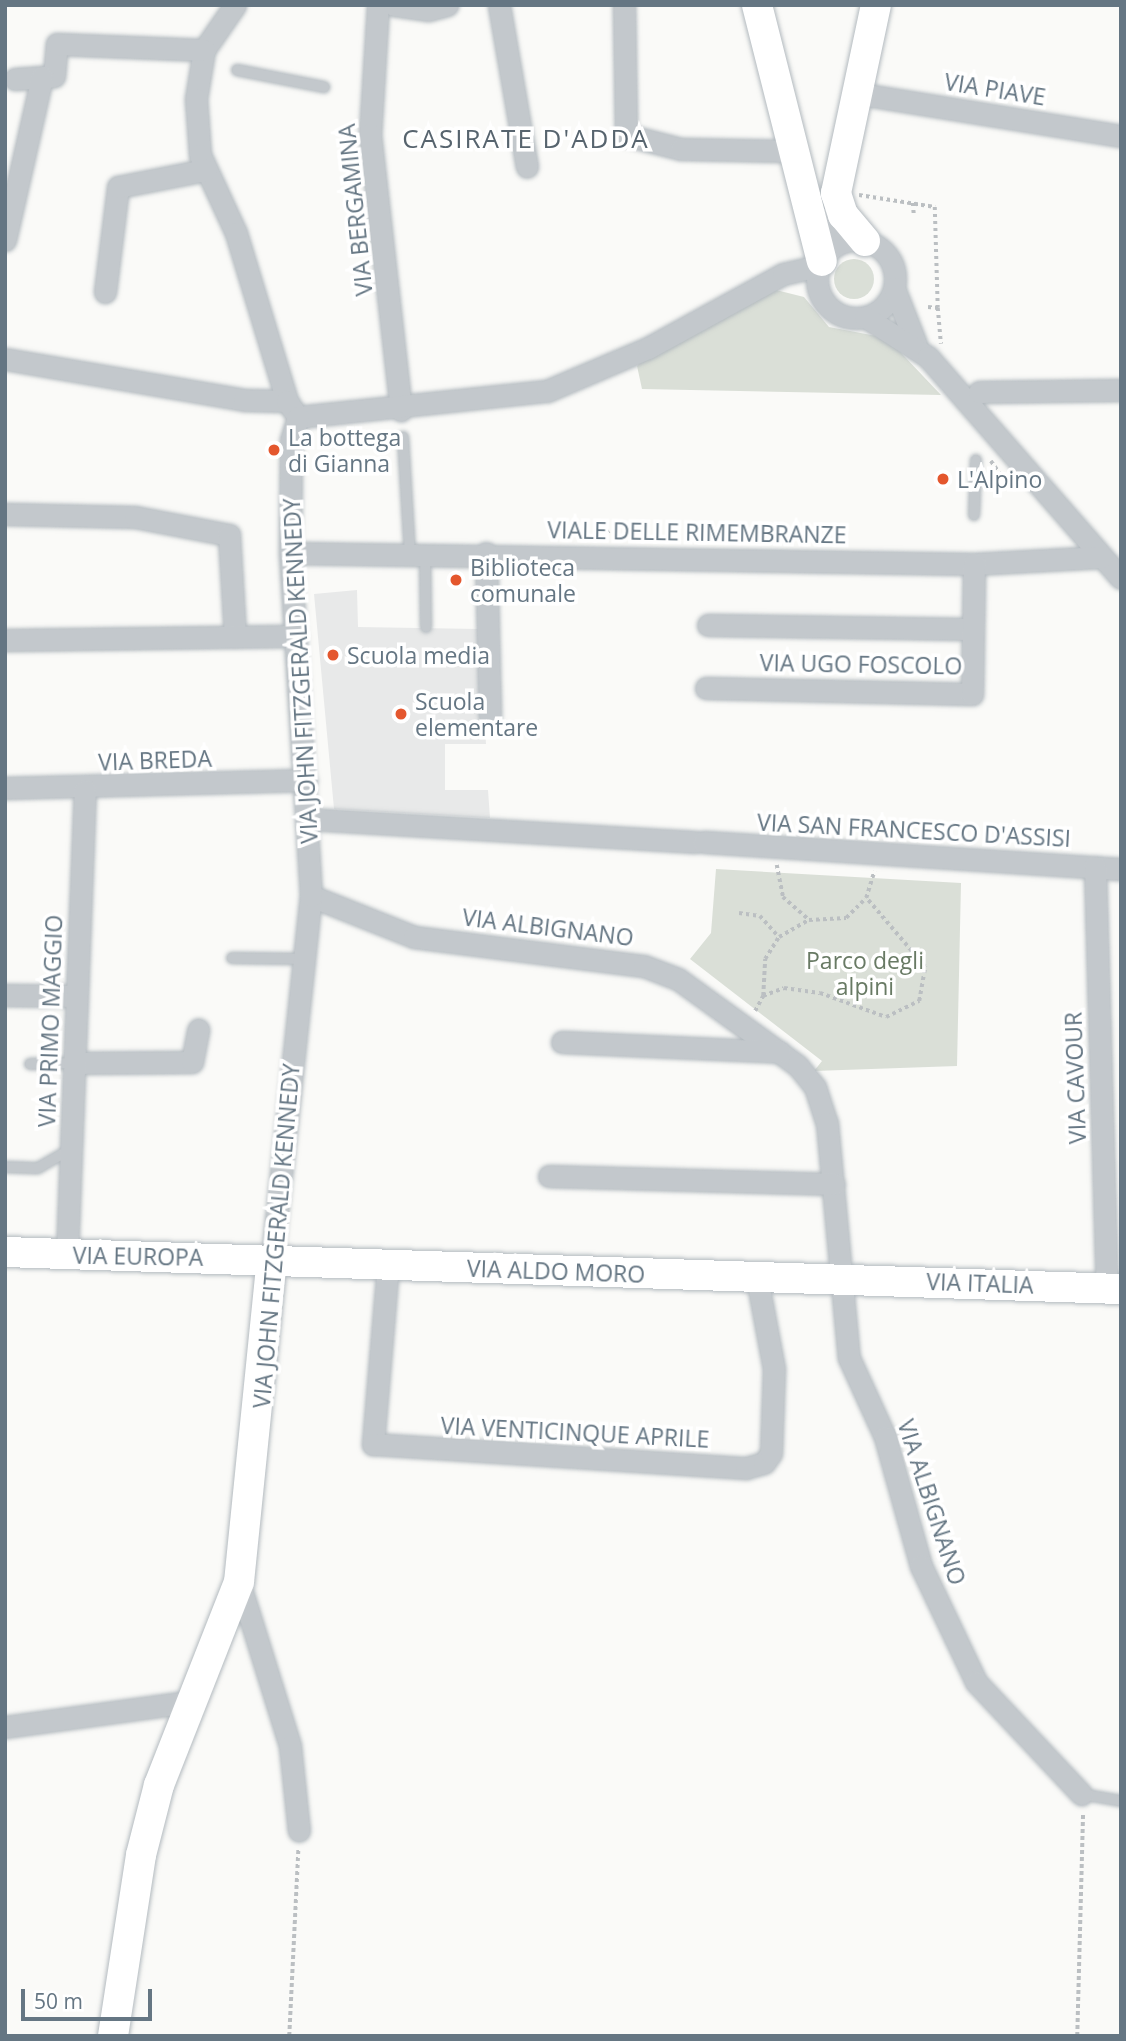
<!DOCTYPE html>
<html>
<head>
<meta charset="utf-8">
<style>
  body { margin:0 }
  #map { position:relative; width:1126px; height:2041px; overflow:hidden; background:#fafaf8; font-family:"Open Sans",sans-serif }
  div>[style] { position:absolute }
  .built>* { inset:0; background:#e8e9e9 }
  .green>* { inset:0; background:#dadfd7 }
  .round { border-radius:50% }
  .path>* { height:3.5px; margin-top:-1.75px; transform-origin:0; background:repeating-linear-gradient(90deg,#bbbfc2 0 3.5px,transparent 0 7px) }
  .roads { filter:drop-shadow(0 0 2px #b3babf) drop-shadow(0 0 2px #b3babf) }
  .lane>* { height:10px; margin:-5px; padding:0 5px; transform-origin:5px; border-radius:5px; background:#c3c8cc }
  .street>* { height:21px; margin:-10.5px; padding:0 10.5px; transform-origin:10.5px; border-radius:10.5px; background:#c3c8cc }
  .street>.ring { margin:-10.5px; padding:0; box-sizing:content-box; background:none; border:21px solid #c3c8cc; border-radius:50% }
  .secondary>* { height:30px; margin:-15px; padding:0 15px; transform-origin:15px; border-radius:15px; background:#fff }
  .dots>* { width:19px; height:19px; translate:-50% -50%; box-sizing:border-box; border:4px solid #fff; border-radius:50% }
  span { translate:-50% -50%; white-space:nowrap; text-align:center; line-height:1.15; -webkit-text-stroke:7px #fff; paint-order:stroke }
  .street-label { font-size:23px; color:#657683 }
  .poi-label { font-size:23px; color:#657683 }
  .left { translate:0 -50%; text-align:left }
  .park-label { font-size:23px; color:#687a64 }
  .quarter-label { font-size:26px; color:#57646e; letter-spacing:2px }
  .frame { position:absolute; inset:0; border:7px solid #657683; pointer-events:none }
  .scale { position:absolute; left:21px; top:1989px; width:131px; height:32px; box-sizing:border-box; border:4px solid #657683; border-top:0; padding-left:9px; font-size:21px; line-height:24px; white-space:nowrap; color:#657683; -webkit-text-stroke:5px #fff; paint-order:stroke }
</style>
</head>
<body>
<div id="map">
  <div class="built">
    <i style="clip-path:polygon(357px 590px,358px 627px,479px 629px,486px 744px,445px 744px,445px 790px,488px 790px,490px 818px,334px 809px,314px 594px)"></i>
  </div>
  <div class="green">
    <i class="round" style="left:834px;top:259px;width:40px;height:40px"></i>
    <i style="clip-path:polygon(776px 290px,804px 297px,829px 327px,887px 338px,941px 395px,642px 389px,637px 366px,643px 360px)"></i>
    <i style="clip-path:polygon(716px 869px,961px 883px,957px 1066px,814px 1071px,822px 1061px,690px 959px,711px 933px)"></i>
  </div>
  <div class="path">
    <i style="left:859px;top:195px;width:77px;rotate:9deg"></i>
    <i style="left:935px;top:207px;width:101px;rotate:88.3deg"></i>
    <i style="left:913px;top:203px;width:12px;rotate:85deg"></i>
    <i style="left:928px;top:307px;width:10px;rotate:6deg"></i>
    <i style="left:938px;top:308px;width:36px;rotate:85deg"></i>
    <i style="left:991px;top:461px;width:16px;rotate:55deg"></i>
    <i style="left:597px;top:540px;width:15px;rotate:-37deg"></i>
    <i style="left:777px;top:865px;width:33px;rotate:79deg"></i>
    <i style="left:783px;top:897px;width:35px;rotate:41deg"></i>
    <i style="left:739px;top:913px;width:21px;rotate:8deg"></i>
    <i style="left:760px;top:916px;width:28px;rotate:48deg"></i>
    <i style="left:763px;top:996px;width:37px;rotate:-87deg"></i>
    <i style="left:765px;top:959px;width:26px;rotate:-58deg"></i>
    <i style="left:779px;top:937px;width:34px;rotate:-30deg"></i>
    <i style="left:809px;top:920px;width:37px;rotate:-3deg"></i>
    <i style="left:846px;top:918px;width:28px;rotate:-45deg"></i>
    <i style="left:755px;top:1011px;width:17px;rotate:-62deg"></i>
    <i style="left:763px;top:996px;width:22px;rotate:-21deg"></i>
    <i style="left:784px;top:988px;width:36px;rotate:8deg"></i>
    <i style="left:820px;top:993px;width:70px;rotate:20deg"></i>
    <i style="left:886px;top:1017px;width:37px;rotate:-26deg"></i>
    <i style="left:919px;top:1001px;width:35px;rotate:-80deg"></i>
    <i style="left:925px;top:967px;width:91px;rotate:-130.5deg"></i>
    <i style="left:866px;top:898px;width:28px;rotate:-73deg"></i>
    <i style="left:289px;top:2036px;width:187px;rotate:-87.2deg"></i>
    <i style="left:1077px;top:2036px;width:223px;rotate:-88.5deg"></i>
  </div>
  <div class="roads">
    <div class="lane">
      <i style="left:237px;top:70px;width:89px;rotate:11.1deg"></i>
      <i style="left:403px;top:437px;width:118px;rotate:86.6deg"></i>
      <i style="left:974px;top:515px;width:55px;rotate:-87.9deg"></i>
      <i style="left:425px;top:554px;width:73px;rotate:89.2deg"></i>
      <i style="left:232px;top:958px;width:72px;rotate:0.8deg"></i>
      <i style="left:30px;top:1064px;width:44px;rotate:-1.3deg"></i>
      <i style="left:5px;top:1167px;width:33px;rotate:2deg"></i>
      <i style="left:38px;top:1168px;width:38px;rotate:-30deg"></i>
      <i style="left:1081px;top:1794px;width:41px;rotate:9.9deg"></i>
    </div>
    <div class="street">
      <i style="left:235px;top:5px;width:55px;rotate:124.6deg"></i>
      <i style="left:204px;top:50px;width:50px;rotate:99.3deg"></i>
      <i style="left:196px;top:99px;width:56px;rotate:85.9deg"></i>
      <i style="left:200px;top:155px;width:86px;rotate:65.2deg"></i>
      <i style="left:236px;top:233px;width:176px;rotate:73.1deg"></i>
      <i style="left:378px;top:5px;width:129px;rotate:93.5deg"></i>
      <i style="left:370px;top:134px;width:278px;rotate:83.6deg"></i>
      <i style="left:394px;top:5px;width:34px;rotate:8deg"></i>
      <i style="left:428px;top:10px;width:20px;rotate:-15deg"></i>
      <i style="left:499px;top:5px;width:164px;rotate:80.2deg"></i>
      <i style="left:624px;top:5px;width:130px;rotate:89.1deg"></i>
      <i style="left:626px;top:135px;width:57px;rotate:14.3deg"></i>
      <i style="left:681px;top:149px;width:108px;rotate:1.1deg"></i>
      <i style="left:15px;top:79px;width:39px;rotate:-4deg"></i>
      <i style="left:54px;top:76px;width:32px;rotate:-85deg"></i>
      <i style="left:57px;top:44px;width:147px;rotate:2.3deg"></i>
      <i style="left:861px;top:94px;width:263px;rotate:9.2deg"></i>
      <i style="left:806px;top:209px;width:56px;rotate:33.4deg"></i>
      <i class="ring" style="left:817px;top:240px;width:57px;height:57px"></i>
      <i style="left:5px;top:240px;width:167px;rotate:-77.2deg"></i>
      <i style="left:894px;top:288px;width:60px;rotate:68.6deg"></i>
      <i style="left:105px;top:292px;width:106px;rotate:-82.9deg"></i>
      <i style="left:118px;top:187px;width:89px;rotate:-11.1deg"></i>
      <i style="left:865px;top:317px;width:75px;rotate:32.4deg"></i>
      <i style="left:928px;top:357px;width:293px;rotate:48.9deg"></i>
      <i style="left:5px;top:359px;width:242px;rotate:9.7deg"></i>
      <i style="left:244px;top:400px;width:43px;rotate:1.3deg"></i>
      <i style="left:287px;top:401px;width:11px;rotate:56deg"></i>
      <i style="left:979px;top:392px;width:142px;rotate:-0.8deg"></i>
      <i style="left:298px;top:417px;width:250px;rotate:-6deg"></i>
      <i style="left:547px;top:391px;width:110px;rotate:-23.1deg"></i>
      <i style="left:648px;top:348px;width:154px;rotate:-28.7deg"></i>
      <i style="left:783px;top:274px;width:37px;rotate:-13deg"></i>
      <i style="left:5px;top:514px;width:130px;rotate:1.3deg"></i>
      <i style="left:135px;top:517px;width:96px;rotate:10.8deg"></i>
      <i style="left:229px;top:535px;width:102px;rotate:86.6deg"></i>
      <i style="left:290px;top:553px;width:684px;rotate:0.92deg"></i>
      <i style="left:974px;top:564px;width:128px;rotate:-3.1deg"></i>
      <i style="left:486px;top:553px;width:163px;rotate:88.6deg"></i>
      <i style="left:708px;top:625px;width:265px;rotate:0.9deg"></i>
      <i style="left:5px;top:640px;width:291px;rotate:-0.8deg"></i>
      <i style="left:706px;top:688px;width:266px;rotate:1.3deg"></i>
      <i style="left:972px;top:694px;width:130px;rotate:-89.1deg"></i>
      <i style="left:5px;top:788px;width:301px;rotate:-1.5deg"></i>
      <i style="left:308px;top:819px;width:388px;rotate:3.4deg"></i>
      <i style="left:704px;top:842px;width:418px;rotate:3.7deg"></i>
      <i style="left:1095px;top:867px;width:421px;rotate:88.4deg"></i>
      <i style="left:311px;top:896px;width:111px;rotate:21.7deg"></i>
      <i style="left:414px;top:937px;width:232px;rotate:7.2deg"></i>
      <i style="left:644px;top:966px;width:36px;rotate:21deg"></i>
      <i style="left:678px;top:979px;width:148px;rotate:35.9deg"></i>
      <i style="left:798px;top:1066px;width:27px;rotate:51deg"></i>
      <i style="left:815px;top:1087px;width:38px;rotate:72deg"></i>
      <i style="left:827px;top:1123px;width:236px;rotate:84.7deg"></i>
      <i style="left:849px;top:1358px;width:87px;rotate:65.5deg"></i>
      <i style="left:885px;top:1437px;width:134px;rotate:74.4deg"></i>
      <i style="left:921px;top:1566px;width:128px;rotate:64.6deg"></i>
      <i style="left:976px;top:1682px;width:154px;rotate:46.8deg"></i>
      <i style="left:5px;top:995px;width:72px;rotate:0.8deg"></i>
      <i style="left:562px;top:1042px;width:218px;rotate:2.6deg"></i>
      <i style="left:74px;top:1063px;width:118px;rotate:-0.5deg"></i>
      <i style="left:192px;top:1062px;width:33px;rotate:-79deg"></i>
      <i style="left:549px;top:1176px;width:285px;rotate:1.6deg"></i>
      <i style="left:67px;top:1254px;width:464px;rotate:-87.8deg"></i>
      <i style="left:272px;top:1259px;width:365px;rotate:-83.9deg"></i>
      <i style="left:311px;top:896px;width:344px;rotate:-93.5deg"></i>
      <i style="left:290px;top:553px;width:113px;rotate:-89.5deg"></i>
      <i style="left:291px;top:440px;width:24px;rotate:-73deg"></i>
      <i style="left:388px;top:1265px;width:180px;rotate:94.8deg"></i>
      <i style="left:373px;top:1444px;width:374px;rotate:3.7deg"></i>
      <i style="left:746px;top:1468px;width:19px;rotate:-16deg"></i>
      <i style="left:764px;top:1463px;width:12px;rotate:-55deg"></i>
      <i style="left:771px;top:1453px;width:84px;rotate:-88deg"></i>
      <i style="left:774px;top:1369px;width:93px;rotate:-100.6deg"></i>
      <i style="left:239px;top:1582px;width:172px;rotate:72.7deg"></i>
      <i style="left:290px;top:1746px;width:85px;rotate:84deg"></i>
      <i style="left:5px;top:1727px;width:192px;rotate:-7.8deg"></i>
    </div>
    <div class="secondary">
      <i style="left:757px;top:5px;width:264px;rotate:75.8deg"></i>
      <i style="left:865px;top:241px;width:34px;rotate:-130deg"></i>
      <i style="left:843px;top:215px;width:23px;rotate:-108deg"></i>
      <i style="left:836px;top:193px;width:192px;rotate:-78deg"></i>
      <i style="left:5px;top:1252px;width:1117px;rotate:1.9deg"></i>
      <i style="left:113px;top:2036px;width:183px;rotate:-81.2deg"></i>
      <i style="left:141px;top:1855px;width:72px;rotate:-75.6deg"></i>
      <i style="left:159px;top:1785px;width:218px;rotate:-68.5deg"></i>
      <i style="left:239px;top:1582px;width:325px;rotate:-84.2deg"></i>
    </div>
  </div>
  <div class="dots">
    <i style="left:274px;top:450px;background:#e4572e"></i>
    <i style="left:943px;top:479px;background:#e4572e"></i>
    <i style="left:456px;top:580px;background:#e4572e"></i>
    <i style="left:333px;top:655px;background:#e4572e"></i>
    <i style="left:401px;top:714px;background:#e4572e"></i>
  </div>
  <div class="street-label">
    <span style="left:995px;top:89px;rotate:9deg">VIA PIAVE</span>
    <span style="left:355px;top:210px;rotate:-96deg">VIA BERGAMINA</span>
    <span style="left:697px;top:532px;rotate:1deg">VIALE DELLE RIMEMBRANZE</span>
    <span style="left:861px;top:664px;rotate:1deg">VIA UGO FOSCOLO</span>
    <span style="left:300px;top:671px;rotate:-93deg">VIA JOHN FITZGERALD KENNEDY</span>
    <span style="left:155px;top:760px;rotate:-2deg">VIA BREDA</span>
    <span style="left:914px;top:830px;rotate:3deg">VIA SAN FRANCESCO D'ASSISI</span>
    <span style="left:548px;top:927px;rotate:7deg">VIA ALBIGNANO</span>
    <span style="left:50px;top:1021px;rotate:-88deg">VIA PRIMO MAGGIO</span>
    <span style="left:1075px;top:1078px;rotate:-92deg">VIA CAVOUR</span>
    <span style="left:276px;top:1236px;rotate:-85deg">VIA JOHN FITZGERALD KENNEDY</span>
    <span style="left:138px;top:1256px;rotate:1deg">VIA EUROPA</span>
    <span style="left:556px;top:1271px;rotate:2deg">VIA ALDO MORO</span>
    <span style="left:980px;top:1283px;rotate:2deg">VIA ITALIA</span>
    <span style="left:575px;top:1432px;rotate:3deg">VIA VENTICINQUE APRILE</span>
    <span style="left:932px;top:1502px;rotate:72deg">VIA ALBIGNANO</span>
  </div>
  <div class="poi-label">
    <span class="left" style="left:288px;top:450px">La bottega<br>di Gianna</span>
    <span class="left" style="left:957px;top:479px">L'Alpino</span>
    <span class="left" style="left:470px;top:580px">Biblioteca<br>comunale</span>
    <span class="left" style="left:347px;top:655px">Scuola media</span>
    <span class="left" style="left:415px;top:714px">Scuola<br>elementare</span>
  </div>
  <div class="park-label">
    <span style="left:865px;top:973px">Parco degli<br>alpini</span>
  </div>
  <div class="quarter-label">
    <span style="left:526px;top:139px">CASIRATE D'ADDA</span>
  </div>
  <div class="frame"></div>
  <div class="scale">50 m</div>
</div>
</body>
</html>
